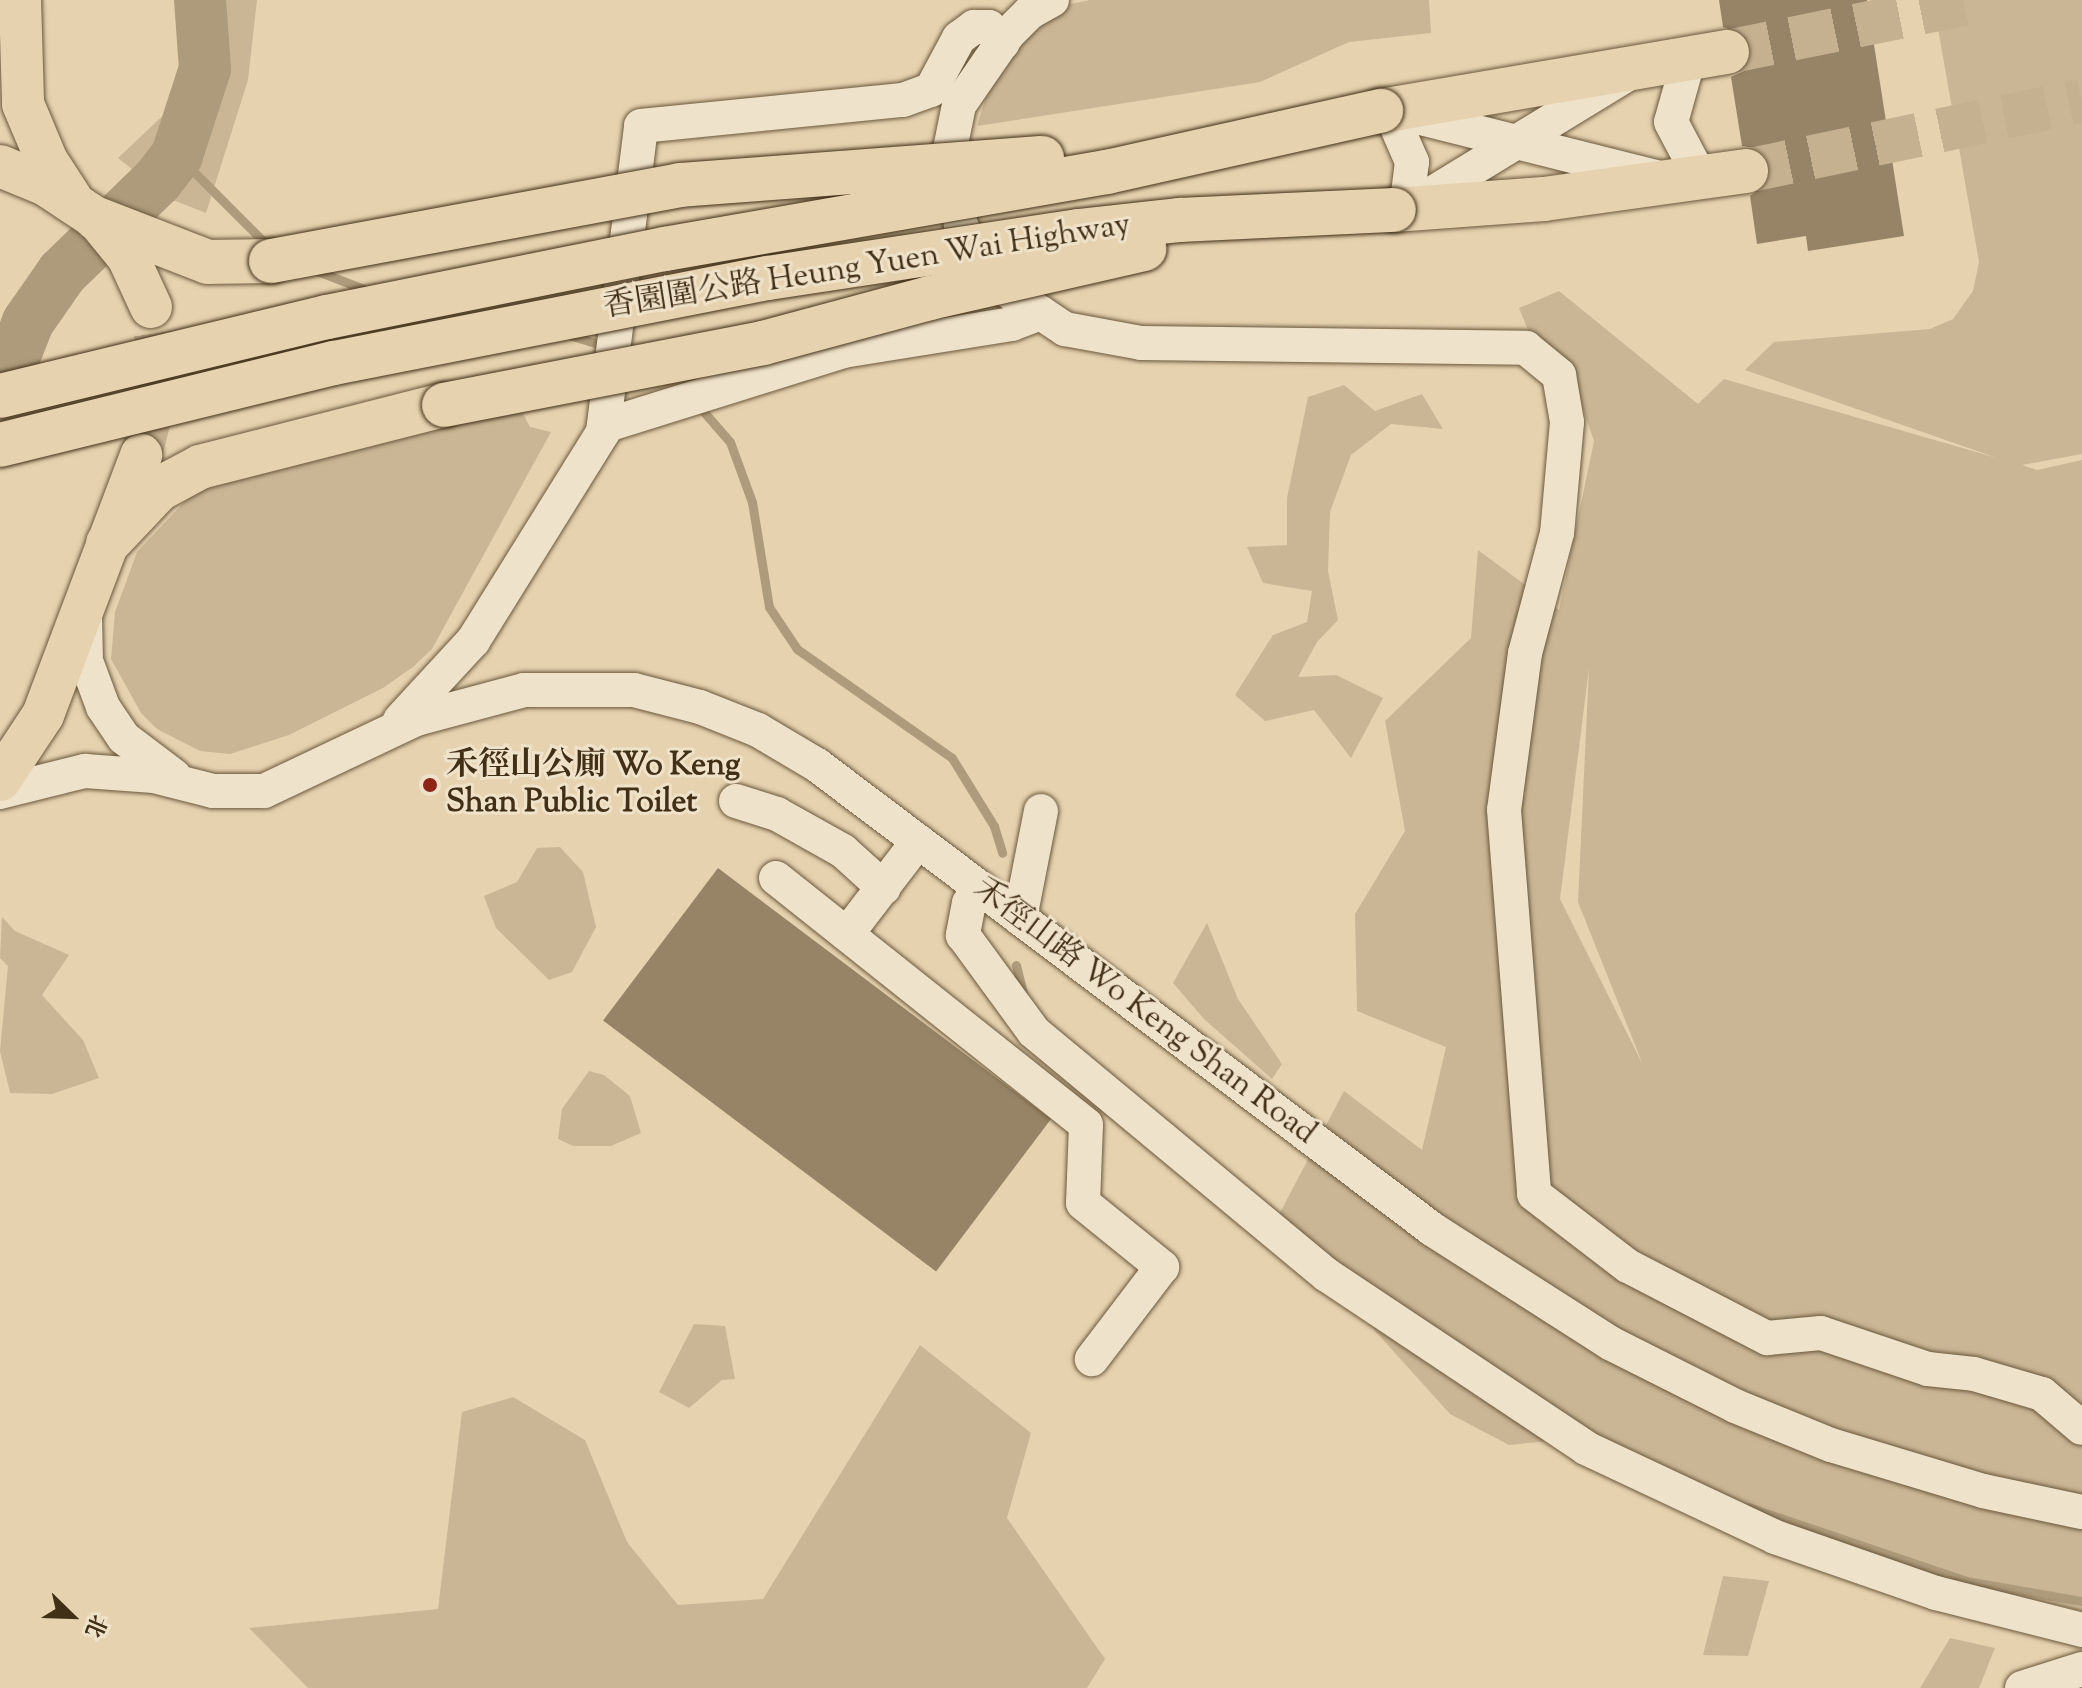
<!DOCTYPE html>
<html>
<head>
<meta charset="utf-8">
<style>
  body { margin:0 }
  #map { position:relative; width:2082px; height:1688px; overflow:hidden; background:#e6d2af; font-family:"Sorts Mill Goudy","Noto Serif SC",serif }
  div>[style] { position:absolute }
  .green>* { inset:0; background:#cab695 }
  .stream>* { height:9px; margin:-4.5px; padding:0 4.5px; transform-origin:4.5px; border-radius:4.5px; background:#ae9b7b }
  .river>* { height:52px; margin:-26px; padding:0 26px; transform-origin:26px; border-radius:26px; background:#ae9b7b }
  .building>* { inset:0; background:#978466; transform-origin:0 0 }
  .major-tunnel>* { height:42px; margin-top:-21px; transform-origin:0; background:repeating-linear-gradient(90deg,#c5b190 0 42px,transparent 0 63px) }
  .highway-tunnel>* { height:44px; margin-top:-22px; transform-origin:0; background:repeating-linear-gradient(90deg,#c5b190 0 44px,transparent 0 66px) }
  .roads { filter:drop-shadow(0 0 2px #6a583c) drop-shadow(0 0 2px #6a583c) }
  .minor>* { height:34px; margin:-17px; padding:0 17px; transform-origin:17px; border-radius:17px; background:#efe2cb }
  .major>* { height:42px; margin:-21px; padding:0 21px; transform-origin:21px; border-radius:21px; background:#e6d2af }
  .highway>* { height:44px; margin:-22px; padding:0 22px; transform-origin:22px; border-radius:22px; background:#e6d2af }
  .bridges { filter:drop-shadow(0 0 2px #412f16) drop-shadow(0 0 2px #412f16) }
  .highway-bridge>* { height:44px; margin:-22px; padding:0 22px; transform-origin:22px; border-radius:22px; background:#e6d2af }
  .dots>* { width:22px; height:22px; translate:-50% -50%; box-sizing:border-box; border:4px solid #efe2cb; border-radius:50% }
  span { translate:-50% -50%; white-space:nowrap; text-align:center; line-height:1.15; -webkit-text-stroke:6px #efe2cb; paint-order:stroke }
  .street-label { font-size:32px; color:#412f16 }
  .poi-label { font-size:32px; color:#412f16; font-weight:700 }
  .left { translate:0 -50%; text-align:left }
  .north { position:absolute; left:32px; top:1576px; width:80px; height:80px; -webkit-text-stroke:6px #efe2cb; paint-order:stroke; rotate:113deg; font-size:22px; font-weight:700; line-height:32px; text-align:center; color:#412f16 }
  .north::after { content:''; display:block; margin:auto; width:28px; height:36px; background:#412f16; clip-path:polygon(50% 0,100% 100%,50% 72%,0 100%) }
</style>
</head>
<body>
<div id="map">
  <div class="green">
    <i style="clip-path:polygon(191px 0,257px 0,248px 80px,206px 213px,168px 198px,118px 158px,172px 107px)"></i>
    <i style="clip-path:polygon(1090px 0,1429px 0,1431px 33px,1349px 42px,1260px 82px,977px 126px,989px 87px,1007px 56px,1066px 5px)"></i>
    <i style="clip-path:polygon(evenodd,1933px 0,2082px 0,2082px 454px,2022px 465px,2037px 470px,2082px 460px,2082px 1611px,1844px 1555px,1590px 1437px,1509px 1445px,1450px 1414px,1376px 1332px,1332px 1270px,1273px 1226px,1344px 1091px,1422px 1150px,1446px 1047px,1357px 1011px,1355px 914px,1405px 831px,1385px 721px,1471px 638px,1478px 550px,1559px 610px,1594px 441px,1570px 371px,1532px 340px,1519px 308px,1559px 291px,1698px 404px,1724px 379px,1997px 458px,1745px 370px,1774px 342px,1930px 329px,1953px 319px,1973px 291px,1979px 262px,1933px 0,1589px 668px,1578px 902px,1643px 1065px,1560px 899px,1589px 668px)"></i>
    <i style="clip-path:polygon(1344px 385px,1375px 411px,1422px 394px,1443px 429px,1391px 424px,1351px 455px,1330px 512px,1328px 571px,1338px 620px,1317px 642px,1298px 677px,1336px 675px,1383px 698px,1351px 758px,1314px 710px,1265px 721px,1235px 695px,1273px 635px,1307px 622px,1312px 591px,1263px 583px,1247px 547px,1287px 545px,1287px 498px,1308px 397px)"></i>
    <i style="clip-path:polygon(520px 408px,530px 427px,551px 432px,432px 649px,413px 667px,383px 688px,289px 735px,230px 754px,200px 751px,157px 729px,141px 713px,111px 659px,115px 612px,137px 552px,189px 497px,226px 478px)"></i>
    <i style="clip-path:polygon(560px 847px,583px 872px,596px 927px,572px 972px,549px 980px,496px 928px,484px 896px,517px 882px,537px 848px)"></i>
    <i style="clip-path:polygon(2px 917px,15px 931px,69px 955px,42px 995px,83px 1040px,99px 1078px,52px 1094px,10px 1093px,0 1051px,8px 966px,0 958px)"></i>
    <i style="clip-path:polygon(1207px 923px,1238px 999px,1282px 1064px,1272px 1079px,1204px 1019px,1173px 983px)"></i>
    <i style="clip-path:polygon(589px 1071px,604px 1075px,630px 1096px,641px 1133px,611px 1146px,573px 1146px,558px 1139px,562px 1109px)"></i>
    <i style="clip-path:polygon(694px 1324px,725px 1326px,735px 1379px,722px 1380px,689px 1408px,659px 1392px)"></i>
    <i style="clip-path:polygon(920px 1345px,1031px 1433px,1007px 1518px,1105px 1659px,1087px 1688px,308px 1688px,249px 1628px,438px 1609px,462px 1412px,513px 1397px,585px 1440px,627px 1542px,678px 1605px,763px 1599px)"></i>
    <i style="clip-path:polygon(1723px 1576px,1769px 1581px,1748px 1656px,1703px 1655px)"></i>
    <i style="clip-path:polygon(1950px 1638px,1995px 1648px,1979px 1688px,1920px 1688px)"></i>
  </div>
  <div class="stream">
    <i style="left:177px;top:155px;width:127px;rotate:45deg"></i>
    <i style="left:312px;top:269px;width:61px;rotate:21.1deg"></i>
    <i style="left:569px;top:335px;width:41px;rotate:17.1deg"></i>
    <i style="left:697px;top:404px;width:50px;rotate:49deg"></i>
    <i style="left:730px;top:442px;width:64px;rotate:69.9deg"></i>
    <i style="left:752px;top:502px;width:106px;rotate:80.8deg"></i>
    <i style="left:769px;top:607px;width:50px;rotate:56.3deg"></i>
    <i style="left:797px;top:649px;width:189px;rotate:35.1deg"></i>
    <i style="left:952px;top:758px;width:80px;rotate:58.3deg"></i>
    <i style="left:994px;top:826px;width:28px;rotate:73deg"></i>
    <i style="left:1016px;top:965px;width:33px;rotate:76deg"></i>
    <i style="left:1748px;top:1507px;width:230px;rotate:18.7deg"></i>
    <i style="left:1966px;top:1581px;width:118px;rotate:9.8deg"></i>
  </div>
  <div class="river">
    <i style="left:5px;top:381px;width:63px;rotate:-68.7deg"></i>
    <i style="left:28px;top:322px;width:60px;rotate:-55.2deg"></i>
    <i style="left:62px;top:273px;width:132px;rotate:-44.1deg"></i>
    <i style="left:157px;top:181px;width:33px;rotate:-52deg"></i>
    <i style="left:177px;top:155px;width:90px;rotate:-72deg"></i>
    <i style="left:205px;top:69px;width:69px;rotate:-94.1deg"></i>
  </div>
  <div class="building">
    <i style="clip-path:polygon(1719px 0,1867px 0,1904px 236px,1808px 251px,1806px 236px,1757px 244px,1750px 196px,1769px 181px,1771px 167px,1756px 148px,1742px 146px,1731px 77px,1744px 71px,1752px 49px,1746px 36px,1723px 27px)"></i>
    <i style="left:718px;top:868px;width:417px;height:191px;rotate:37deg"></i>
  </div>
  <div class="major-tunnel">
    <i style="left:141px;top:455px;width:82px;rotate:-76deg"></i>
    <i style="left:161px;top:375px;width:69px;rotate:-98.4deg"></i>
  </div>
  <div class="highway-tunnel">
    <i style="left:1727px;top:52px;width:260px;rotate:-11.5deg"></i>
    <i style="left:1746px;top:171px;width:343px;rotate:-11.8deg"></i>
  </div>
  <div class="roads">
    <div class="minor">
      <i style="left:1052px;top:0;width:25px;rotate:151deg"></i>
      <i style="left:1030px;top:12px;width:31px;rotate:135deg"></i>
      <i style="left:1008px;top:34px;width:86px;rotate:124.6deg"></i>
      <i style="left:959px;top:105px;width:50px;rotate:101.5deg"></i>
      <i style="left:949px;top:154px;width:73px;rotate:80.5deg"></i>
      <i style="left:961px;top:226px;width:64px;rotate:59.8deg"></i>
      <i style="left:993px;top:281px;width:87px;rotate:33.7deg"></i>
      <i style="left:1065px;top:329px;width:77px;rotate:10.4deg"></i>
      <i style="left:1141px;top:343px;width:385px;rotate:0.7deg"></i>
      <i style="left:1526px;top:348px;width:43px;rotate:39.3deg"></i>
      <i style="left:1559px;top:375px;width:48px;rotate:80.3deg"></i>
      <i style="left:1567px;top:422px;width:111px;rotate:95.1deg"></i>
      <i style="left:1557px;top:533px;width:124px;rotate:104.9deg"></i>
      <i style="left:1525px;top:653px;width:158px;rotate:97.6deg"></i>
      <i style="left:1504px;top:810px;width:385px;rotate:85.5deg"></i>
      <i style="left:1534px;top:1194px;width:118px;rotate:37.5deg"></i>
      <i style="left:1628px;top:1266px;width:157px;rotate:27.4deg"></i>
      <i style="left:1767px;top:1338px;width:54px;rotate:-5.3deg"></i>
      <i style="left:1821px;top:1333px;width:113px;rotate:18.6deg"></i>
      <i style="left:1928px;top:1369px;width:46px;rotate:6.2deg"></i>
      <i style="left:1974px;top:1374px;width:71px;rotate:16.4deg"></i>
      <i style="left:2042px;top:1394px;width:52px;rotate:40.4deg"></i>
      <i style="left:1689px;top:58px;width:66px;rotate:105.7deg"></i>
      <i style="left:1671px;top:122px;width:62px;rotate:62.2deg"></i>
      <i style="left:1389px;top:109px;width:58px;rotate:66.5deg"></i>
      <i style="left:1412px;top:162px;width:47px;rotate:97.3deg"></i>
      <i style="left:1397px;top:112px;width:271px;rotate:14.1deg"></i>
      <i style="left:1410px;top:207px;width:259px;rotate:-31.4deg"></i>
      <i style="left:604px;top:426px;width:250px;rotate:-17.4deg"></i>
      <i style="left:843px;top:351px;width:171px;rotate:-9.1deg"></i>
      <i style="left:1012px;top:324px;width:31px;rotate:-21deg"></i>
      <i style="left:85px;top:616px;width:45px;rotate:88.7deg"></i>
      <i style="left:86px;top:661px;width:49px;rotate:69.7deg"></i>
      <i style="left:103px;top:707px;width:37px;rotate:56deg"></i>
      <i style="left:124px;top:738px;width:63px;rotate:37.2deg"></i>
      <i style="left:400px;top:720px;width:108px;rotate:-47.3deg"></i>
      <i style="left:473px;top:641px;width:246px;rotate:-58.1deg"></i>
      <i style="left:603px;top:432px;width:308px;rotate:-82.9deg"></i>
      <i style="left:641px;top:126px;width:263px;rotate:-5.7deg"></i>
      <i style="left:903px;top:100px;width:30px;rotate:-20deg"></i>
      <i style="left:931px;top:90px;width:59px;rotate:-61.7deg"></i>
      <i style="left:959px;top:38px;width:19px;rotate:-36deg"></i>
      <i style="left:974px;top:27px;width:15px"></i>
      <i style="left:989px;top:27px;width:21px;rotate:49deg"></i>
      <i style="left:0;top:792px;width:88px;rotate:-13.9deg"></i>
      <i style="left:85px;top:771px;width:69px;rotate:4.1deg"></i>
      <i style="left:154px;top:776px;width:61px;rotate:14.3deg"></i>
      <i style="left:213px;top:791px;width:51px"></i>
      <i style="left:264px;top:791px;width:168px;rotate:-25.3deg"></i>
      <i style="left:416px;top:719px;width:112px;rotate:-15deg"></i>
      <i style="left:524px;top:690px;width:110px"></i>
      <i style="left:634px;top:690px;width:68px;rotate:14.4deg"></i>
      <i style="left:700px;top:707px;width:62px;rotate:21.6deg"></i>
      <i style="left:758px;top:730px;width:69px;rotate:30.7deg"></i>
      <i style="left:817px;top:765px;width:770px;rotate:37.03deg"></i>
      <i style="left:1432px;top:1229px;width:211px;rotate:32.6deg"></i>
      <i style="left:1610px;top:1343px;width:140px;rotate:26.7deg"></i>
      <i style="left:1735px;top:1406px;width:104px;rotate:22.1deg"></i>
      <i style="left:1831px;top:1445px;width:159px;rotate:16.8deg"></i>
      <i style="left:1983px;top:1491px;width:101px;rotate:12deg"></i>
      <i style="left:736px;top:801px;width:43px;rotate:17.6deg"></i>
      <i style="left:777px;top:814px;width:76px;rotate:29.3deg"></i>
      <i style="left:843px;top:851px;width:55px;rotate:42.1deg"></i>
      <i style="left:776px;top:878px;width:396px;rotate:38.5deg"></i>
      <i style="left:1086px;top:1125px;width:78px;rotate:92.2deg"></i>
      <i style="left:1083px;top:1203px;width:102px;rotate:39deg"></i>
      <i style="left:1162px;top:1267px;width:116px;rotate:127.3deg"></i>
      <i style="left:980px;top:888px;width:19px;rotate:126deg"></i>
      <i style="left:969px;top:903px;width:33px;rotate:101deg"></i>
      <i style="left:963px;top:935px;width:120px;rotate:53.8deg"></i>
      <i style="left:1034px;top:1032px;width:381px;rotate:39.7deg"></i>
      <i style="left:1327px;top:1275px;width:311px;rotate:33.7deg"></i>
      <i style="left:1586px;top:1448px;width:209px;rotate:25.2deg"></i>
      <i style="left:1775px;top:1537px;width:170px;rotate:19.2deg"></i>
      <i style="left:1936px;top:1593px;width:151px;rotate:14.2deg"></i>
      <i style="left:1020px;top:918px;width:109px;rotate:-78.9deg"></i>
      <i style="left:847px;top:934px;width:117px;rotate:-52.6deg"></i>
      <i style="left:2022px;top:1688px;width:63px;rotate:-17.6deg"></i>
    </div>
    <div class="major">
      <i style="left:20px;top:0;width:104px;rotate:88.3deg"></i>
      <i style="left:23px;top:104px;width:62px;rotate:67.2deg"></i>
      <i style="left:47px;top:161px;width:44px;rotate:57deg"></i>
      <i style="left:0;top:166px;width:50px;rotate:22.4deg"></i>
      <i style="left:46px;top:185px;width:61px;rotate:33.7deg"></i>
      <i style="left:97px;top:219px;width:49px;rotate:50.8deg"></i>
      <i style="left:128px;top:257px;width:55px;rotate:65.3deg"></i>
      <i style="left:0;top:780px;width:78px;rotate:-56.5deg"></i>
      <i style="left:43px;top:715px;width:278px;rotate:-69.3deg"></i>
    </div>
    <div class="highway">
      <i style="left:1381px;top:111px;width:351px;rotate:-9.7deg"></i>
      <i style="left:1394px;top:210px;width:150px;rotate:-4.2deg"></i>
      <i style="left:1544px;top:199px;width:204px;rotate:-7.9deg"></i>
      <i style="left:97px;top:219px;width:119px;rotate:21.2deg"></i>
      <i style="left:208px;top:262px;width:63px;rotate:-0.9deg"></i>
      <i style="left:108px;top:543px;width:74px;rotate:-46.6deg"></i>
      <i style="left:159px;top:489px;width:47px;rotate:-28.2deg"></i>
      <i style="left:200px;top:467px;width:252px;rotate:-14.3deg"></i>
    </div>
  </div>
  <div class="bridges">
    <div class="highway-bridge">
      <i style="left:271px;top:261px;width:416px;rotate:-10.5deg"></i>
      <i style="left:680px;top:185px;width:363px;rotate:-4.3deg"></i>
      <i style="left:0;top:396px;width:336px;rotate:-13.6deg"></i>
      <i style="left:327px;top:317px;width:345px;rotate:-11.4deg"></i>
      <i style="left:665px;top:249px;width:449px;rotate:-9.9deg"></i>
      <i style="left:1107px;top:172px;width:281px;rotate:-12.6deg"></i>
      <i style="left:444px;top:405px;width:325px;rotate:-11deg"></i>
      <i style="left:763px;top:343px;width:173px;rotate:-15.1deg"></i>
      <i style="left:930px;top:298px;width:220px;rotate:-12.9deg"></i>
      <i style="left:0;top:445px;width:344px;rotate:-13.8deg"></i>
      <i style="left:334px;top:363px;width:442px;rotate:-11.1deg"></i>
      <i style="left:768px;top:278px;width:314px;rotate:-8.6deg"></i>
      <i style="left:1078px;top:231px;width:103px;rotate:-6.2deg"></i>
      <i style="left:1180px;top:220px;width:214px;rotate:-2.7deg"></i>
    </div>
  </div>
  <div class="dots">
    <i style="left:430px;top:785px;background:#8f2418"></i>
  </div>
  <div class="street-label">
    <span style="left:867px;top:267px;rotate:-9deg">香園圍公路 Heung Yuen Wai Highway</span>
    <span style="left:1144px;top:1012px;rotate:37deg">禾徑山路 Wo Keng Shan Road</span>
  </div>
  <div class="poi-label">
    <span class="left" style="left:446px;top:785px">禾徑山公廁 Wo Keng<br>Shan Public Toilet</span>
  </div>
  <div class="north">北</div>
</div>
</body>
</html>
